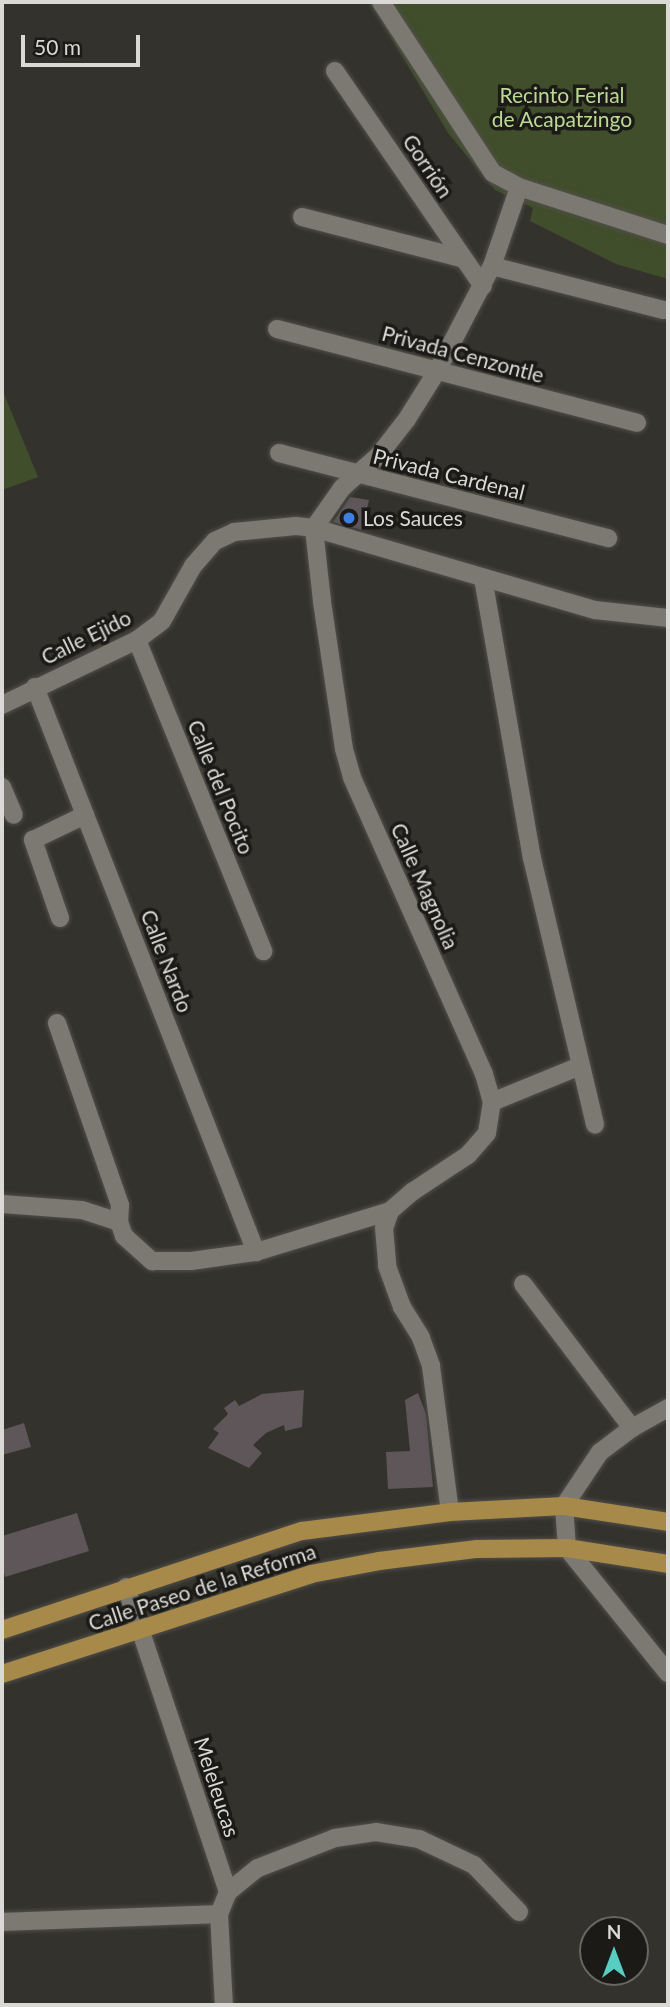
<!DOCTYPE html>
<html>
<head>
<meta charset="utf-8">
<style>
  body { margin:0 }
  #map { position:relative; width:670px; height:2007px; overflow:hidden; background:#34322c; font-family:Lato,sans-serif }
  div>[style] { position:absolute }
  .green>* { inset:0; background:#404e2b }
  .building>* { inset:0; background:#5e5659 }
  .roads { filter:drop-shadow(0 0 2px #514f4a) drop-shadow(0 0 2px #514f4a) }
  .minor>* { height:18px; margin:-9px; padding:0 9px; transform-origin:9px; border-radius:9px; background:#7c7872 }
  .major>* { height:18px; margin:-9px; padding:0 9px; transform-origin:9px; border-radius:9px; background:#a78a49 }
  .dots>* { width:19px; height:19px; translate:-50% -50%; box-sizing:border-box; border:4px solid #1b1a17; border-radius:50% }
  span { translate:-50% -50%; white-space:nowrap; text-align:center; line-height:1.15; -webkit-text-stroke:7px #1b1a17; paint-order:stroke }
  .park-label { font-size:21px; color:#bcd895 }
  .street-label { font-size:21px; color:#dbd9d6 }
  .poi-label { font-size:21px; color:#dbd9d6 }
  .left { translate:0 -50%; text-align:left }
  .frame { position:absolute; inset:0; border:4px solid #dbd9d6; pointer-events:none }
  .north { position:absolute; left:579px; top:1916px; width:70px; height:70px; box-sizing:border-box; background:#1b1a17; border:2px solid #686663; border-radius:50%; rotate:0deg; font-size:19px; font-weight:700; line-height:28px; text-align:center; color:#dbd9d6 }
  .north::after { content:''; display:block; margin:auto; width:24px; height:32px; background:#57cec1; clip-path:polygon(50% 0,100% 100%,50% 72%,0 100%) }
  .scale { position:absolute; left:21px; top:35px; width:119px; height:32px; box-sizing:border-box; border:4px solid #dbd9d6; border-top:0; padding-left:9px; font-size:21px; line-height:24px; white-space:nowrap; color:#dbd9d6; -webkit-text-stroke:5px #1b1a17; paint-order:stroke }
</style>
</head>
<body>
<div id="map">
  <div class="green">
    <i style="clip-path:polygon(370px 2px,668px 2px,668px 279px,616px 264px,530px 221px,533px 208px,495px 190px,448px 133px)"></i>
    <i style="clip-path:polygon(2px 389px,38px 477px,2px 490px)"></i>
  </div>
  <div class="building">
    <i style="clip-path:polygon(350px 497px,369px 500px,362px 530px,333px 522px)"></i>
    <i style="clip-path:polygon(304px 1390px,302px 1427px,285px 1431px,284px 1425px,266px 1433px,253px 1445px,262px 1453px,249px 1468px,208px 1448px,219px 1433px,213px 1429px,228px 1414px,224px 1408px,235px 1400px,239px 1406px,262px 1394px)"></i>
    <i style="clip-path:polygon(418px 1393px,426px 1414px,433px 1487px,388px 1489px,386px 1452px,410px 1451px,405px 1400px)"></i>
    <i style="clip-path:polygon(24px 1423px,31px 1447px,2px 1455px,2px 1430px)"></i>
    <i style="clip-path:polygon(77px 1513px,89px 1551px,5px 1577px,2px 1565px,2px 1536px)"></i>
  </div>
  <div class="roads">
    <div class="minor">
      <i style="left:381px;top:2px;width:204px;rotate:56.8deg"></i>
      <i style="left:493px;top:173px;width:30px;rotate:28deg"></i>
      <i style="left:519px;top:187px;width:157px;rotate:17.9deg"></i>
      <i style="left:335px;top:71px;width:261px;rotate:55.5deg"></i>
      <i style="left:302px;top:217px;width:167px;rotate:14.5deg"></i>
      <i style="left:492px;top:266px;width:177px;rotate:14.4deg"></i>
      <i style="left:277px;top:329px;width:372px;rotate:14.6deg"></i>
      <i style="left:279px;top:453px;width:340px;rotate:14.5deg"></i>
      <i style="left:314px;top:528px;width:49px;rotate:-55deg"></i>
      <i style="left:342px;top:488px;width:50px;rotate:-41.7deg"></i>
      <i style="left:379px;top:455px;width:46px;rotate:-52.1deg"></i>
      <i style="left:407px;top:419px;width:57px;rotate:-58deg"></i>
      <i style="left:437px;top:371px;width:119px;rotate:-62.4deg"></i>
      <i style="left:492px;top:266px;width:83px;rotate:-71.1deg"></i>
      <i style="left:483px;top:578px;width:284px;rotate:80.1deg"></i>
      <i style="left:532px;top:858px;width:274px;rotate:76.7deg"></i>
      <i style="left:137px;top:640px;width:336px;rotate:67.9deg"></i>
      <i style="left:35px;top:687px;width:607px;rotate:68.64deg"></i>
      <i style="left:2px;top:705px;width:150px;rotate:-25.7deg"></i>
      <i style="left:137px;top:640px;width:31px;rotate:-37deg"></i>
      <i style="left:162px;top:621px;width:63px;rotate:-60.6deg"></i>
      <i style="left:193px;top:566px;width:33px;rotate:-49deg"></i>
      <i style="left:215px;top:541px;width:21px;rotate:-25deg"></i>
      <i style="left:234px;top:532px;width:62px;rotate:-5.5deg"></i>
      <i style="left:296px;top:526px;width:18px;rotate:6deg"></i>
      <i style="left:314px;top:528px;width:293px;rotate:16.3deg"></i>
      <i style="left:595px;top:610px;width:73px;rotate:6.3deg"></i>
      <i style="left:2px;top:787px;width:30px;rotate:67deg"></i>
      <i style="left:60px;top:918px;width:83px;rotate:-109.1deg"></i>
      <i style="left:33px;top:840px;width:58px;rotate:-25.7deg"></i>
      <i style="left:57px;top:1023px;width:193px;rotate:70.9deg"></i>
      <i style="left:120px;top:1205px;width:17px;rotate:93deg"></i>
      <i style="left:119px;top:1222px;width:15px;rotate:70deg"></i>
      <i style="left:124px;top:1236px;width:38px;rotate:42deg"></i>
      <i style="left:152px;top:1261px;width:39px"></i>
      <i style="left:191px;top:1261px;width:66px;rotate:-7.9deg"></i>
      <i style="left:256px;top:1252px;width:140px;rotate:-17deg"></i>
      <i style="left:390px;top:1211px;width:29px;rotate:-41deg"></i>
      <i style="left:412px;top:1192px;width:67px;rotate:-33.5deg"></i>
      <i style="left:468px;top:1155px;width:29px;rotate:-49deg"></i>
      <i style="left:487px;top:1133px;width:31px;rotate:-81deg"></i>
      <i style="left:492px;top:1102px;width:29px;rotate:-106deg"></i>
      <i style="left:484px;top:1074px;width:325px;rotate:-114deg"></i>
      <i style="left:352px;top:777px;width:29px;rotate:-106deg"></i>
      <i style="left:344px;top:749px;width:150px;rotate:-98.5deg"></i>
      <i style="left:322px;top:601px;width:73px;rotate:-96.3deg"></i>
      <i style="left:492px;top:1102px;width:95px;rotate:-22.2deg"></i>
      <i style="left:2px;top:1204px;width:80px;rotate:4.3deg"></i>
      <i style="left:82px;top:1210px;width:39px;rotate:18deg"></i>
      <i style="left:390px;top:1211px;width:18px;rotate:109deg"></i>
      <i style="left:384px;top:1228px;width:38px;rotate:85deg"></i>
      <i style="left:387px;top:1266px;width:44px;rotate:69.9deg"></i>
      <i style="left:402px;top:1307px;width:36px;rotate:58deg"></i>
      <i style="left:421px;top:1338px;width:30px;rotate:70deg"></i>
      <i style="left:431px;top:1366px;width:147px;rotate:82.6deg"></i>
      <i style="left:523px;top:1284px;width:181px;rotate:52.9deg"></i>
      <i style="left:668px;top:1408px;width:41px;rotate:150.9deg"></i>
      <i style="left:632px;top:1428px;width:40px;rotate:143deg"></i>
      <i style="left:600px;top:1452px;width:65px;rotate:123.7deg"></i>
      <i style="left:564px;top:1506px;width:42px;rotate:85.9deg"></i>
      <i style="left:567px;top:1548px;width:161px;rotate:51.1deg"></i>
      <i style="left:126px;top:1587px;width:322px;rotate:71.5deg"></i>
      <i style="left:228px;top:1892px;width:24px;rotate:112deg"></i>
      <i style="left:219px;top:1914px;width:91px;rotate:86.9deg"></i>
      <i style="left:228px;top:1892px;width:38px;rotate:-39deg"></i>
      <i style="left:258px;top:1868px;width:83px;rotate:-21.3deg"></i>
      <i style="left:335px;top:1838px;width:41px;rotate:-8.3deg"></i>
      <i style="left:376px;top:1832px;width:44px;rotate:9.2deg"></i>
      <i style="left:419px;top:1839px;width:61px;rotate:25.3deg"></i>
      <i style="left:474px;top:1865px;width:65px;rotate:46.2deg"></i>
      <i style="left:2px;top:1922px;width:217px;rotate:-2.1deg"></i>
    </div>
    <div class="major">
      <i style="left:2px;top:1630px;width:316px;rotate:-18.3deg"></i>
      <i style="left:302px;top:1531px;width:149px;rotate:-7.3deg"></i>
      <i style="left:450px;top:1512px;width:114px;rotate:-3deg"></i>
      <i style="left:564px;top:1506px;width:105px;rotate:8.7deg"></i>
      <i style="left:2px;top:1674px;width:325px;rotate:-17.9deg"></i>
      <i style="left:311px;top:1574px;width:69px;rotate:-10.8deg"></i>
      <i style="left:379px;top:1561px;width:99px;rotate:-7deg"></i>
      <i style="left:477px;top:1549px;width:90px;rotate:-0.6deg"></i>
      <i style="left:567px;top:1548px;width:102px;rotate:9deg"></i>
    </div>
  </div>
  <div class="dots">
    <i style="left:349px;top:518px;background:#3f7fe0"></i>
  </div>
  <div class="park-label">
    <span style="left:562px;top:107px">Recinto Ferial<br>de Acapatzingo</span>
  </div>
  <div class="street-label">
    <span style="left:428px;top:166px;rotate:56deg">Gorrión</span>
    <span style="left:463px;top:354px;rotate:15deg">Privada Cenzontle</span>
    <span style="left:449px;top:474px;rotate:14deg">Privada Cardenal</span>
    <span style="left:86px;top:637px;rotate:-26deg">Calle Ejido</span>
    <span style="left:221px;top:787px;rotate:68deg">Calle del Pocito</span>
    <span style="left:425px;top:886px;rotate:66deg">Calle Magnolia</span>
    <span style="left:167px;top:961px;rotate:69deg">Calle Nardo</span>
    <span style="left:202px;top:1587px;rotate:-18deg">Calle Paseo de la Reforma</span>
    <span style="left:217px;top:1787px;rotate:72deg">Meleleucas</span>
  </div>
  <div class="poi-label">
    <span class="left" style="left:363px;top:518px">Los Sauces</span>
  </div>
  <div class="frame"></div>
  <div class="north">N</div>
  <div class="scale">50 m</div>
</div>
</body>
</html>
